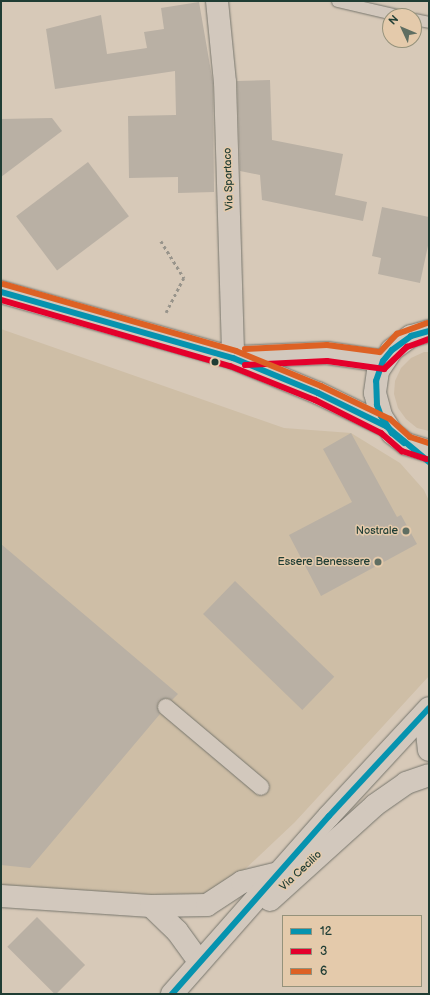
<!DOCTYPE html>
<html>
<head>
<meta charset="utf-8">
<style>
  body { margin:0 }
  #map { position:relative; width:430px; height:995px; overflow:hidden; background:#d7c9b8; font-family:"Balsamiq Sans",sans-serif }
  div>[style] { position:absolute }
  .built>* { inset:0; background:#cebea6 }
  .green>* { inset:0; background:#cdbca6 }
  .building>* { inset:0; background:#b9b0a4; transform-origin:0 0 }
  .path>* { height:2.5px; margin-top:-1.25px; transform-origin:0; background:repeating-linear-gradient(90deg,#98948b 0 3px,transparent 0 6px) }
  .roads { filter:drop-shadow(0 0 1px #77766d) drop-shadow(0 0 1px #77766d) }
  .service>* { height:11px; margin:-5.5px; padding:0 5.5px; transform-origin:5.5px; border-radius:5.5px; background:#d2c8bd }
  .pedestrian>* { height:16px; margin:-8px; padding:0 8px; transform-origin:8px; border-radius:8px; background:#d2c8bd }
  .minor>* { height:22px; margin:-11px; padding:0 11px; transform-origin:11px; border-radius:11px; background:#d2c8bd }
  .primary>* { height:22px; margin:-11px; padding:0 11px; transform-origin:11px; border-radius:11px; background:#d2c8bd }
  .bus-1>* { height:6px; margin:-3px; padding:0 3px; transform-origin:3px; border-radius:3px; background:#0693af }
  .bus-2>* { height:6px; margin:-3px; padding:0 3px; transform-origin:3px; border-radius:3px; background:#e4002b }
  .bus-3>* { height:6px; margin:-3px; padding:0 3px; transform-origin:3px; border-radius:3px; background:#dd6124 }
  .dots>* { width:11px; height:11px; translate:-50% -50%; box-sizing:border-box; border:2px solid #e4caab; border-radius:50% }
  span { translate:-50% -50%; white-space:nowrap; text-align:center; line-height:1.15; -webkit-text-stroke:3px #e4caab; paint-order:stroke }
  .street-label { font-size:11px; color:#1f3d34 }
  .poi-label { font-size:11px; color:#1f3d34 }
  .right { translate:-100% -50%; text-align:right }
  .frame { position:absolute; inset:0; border:2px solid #1f3d34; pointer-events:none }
  .legend { position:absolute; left:282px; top:915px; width:140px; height:72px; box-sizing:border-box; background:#e4caab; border:1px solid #95927b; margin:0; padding:5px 7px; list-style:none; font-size:12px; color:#1f3d34 }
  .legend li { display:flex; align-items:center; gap:8px; height:20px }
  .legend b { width:20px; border:1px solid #95927b }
  .north { position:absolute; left:382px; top:8px; width:40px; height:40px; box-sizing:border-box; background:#e4caab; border:1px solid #95927b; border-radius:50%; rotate:314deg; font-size:11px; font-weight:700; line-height:16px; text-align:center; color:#1f3d34 }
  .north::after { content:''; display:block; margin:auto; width:14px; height:18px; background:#5f6e62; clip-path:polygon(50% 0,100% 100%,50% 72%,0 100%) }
</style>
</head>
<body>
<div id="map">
  <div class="built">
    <i style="clip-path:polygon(1px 329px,284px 428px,351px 433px,400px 463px,424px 490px,429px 501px,429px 676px,295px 822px,207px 905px,1px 895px)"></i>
  </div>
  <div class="green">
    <i style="clip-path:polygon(424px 352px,429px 352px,429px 431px,417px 428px,406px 419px,398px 408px,394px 394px,395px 381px,401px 368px,411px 358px)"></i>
  </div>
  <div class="building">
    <i style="clip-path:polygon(199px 2px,213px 83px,214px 192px,178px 193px,178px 177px,129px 178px,128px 116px,176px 115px,175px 71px,55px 89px,46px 29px,101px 15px,107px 54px,147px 48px,144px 32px,164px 29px,161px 8px)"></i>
    <i style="clip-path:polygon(270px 80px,272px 140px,343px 154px,335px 195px,367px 202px,363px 221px,262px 200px,260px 175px,240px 171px,237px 81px)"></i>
    <i style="clip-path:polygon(52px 118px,62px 131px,1px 177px,1px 119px)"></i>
    <i style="left:88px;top:162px;width:68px;height:90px;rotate:53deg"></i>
    <i style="clip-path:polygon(382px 207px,429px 217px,429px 241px,420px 283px,378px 274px,381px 258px,372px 256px)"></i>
    <i style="clip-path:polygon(351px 433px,397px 517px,401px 515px,417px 544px,321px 596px,289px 535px,352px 502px,323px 449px)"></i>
    <i style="clip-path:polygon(1px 544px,178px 694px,172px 700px,167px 698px,159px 701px,157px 706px,160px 714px,30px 868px,1px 865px)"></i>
    <i style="left:235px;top:581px;width:138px;height:46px;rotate:44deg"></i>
    <i style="left:37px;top:917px;width:68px;height:42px;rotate:45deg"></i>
  </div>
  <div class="path">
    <i style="left:161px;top:241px;width:44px;rotate:58.1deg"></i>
    <i style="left:184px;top:278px;width:39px;rotate:117deg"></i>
  </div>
  <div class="roads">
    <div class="service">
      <i style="left:337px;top:1px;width:67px;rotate:13deg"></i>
      <i style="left:414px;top:19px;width:15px;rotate:11deg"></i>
    </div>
    <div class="pedestrian">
      <i style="left:166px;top:707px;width:124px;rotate:40.1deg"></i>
    </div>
    <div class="minor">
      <i style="left:217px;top:1px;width:81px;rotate:84.4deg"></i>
      <i style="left:225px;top:82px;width:276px;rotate:88.3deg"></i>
      <i style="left:1px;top:292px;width:241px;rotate:15.9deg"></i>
      <i style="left:233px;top:358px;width:92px;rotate:22.4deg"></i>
      <i style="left:318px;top:393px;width:76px;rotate:25.9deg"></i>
      <i style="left:239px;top:357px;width:88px;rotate:-2.6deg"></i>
      <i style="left:327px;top:353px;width:57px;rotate:8.1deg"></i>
      <i style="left:1px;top:896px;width:150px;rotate:3.8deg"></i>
      <i style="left:151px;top:906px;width:56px;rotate:-1deg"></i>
      <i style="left:207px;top:905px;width:42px;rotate:-33.3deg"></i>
      <i style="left:242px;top:882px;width:37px;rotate:-14deg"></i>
      <i style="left:151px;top:906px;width:36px;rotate:44deg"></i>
      <i style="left:177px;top:931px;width:37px;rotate:54deg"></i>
    </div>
    <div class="primary">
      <i style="left:429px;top:331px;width:19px;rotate:164deg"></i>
      <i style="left:411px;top:336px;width:24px;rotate:144deg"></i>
      <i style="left:392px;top:350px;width:25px;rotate:124deg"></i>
      <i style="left:378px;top:371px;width:22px;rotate:98deg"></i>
      <i style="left:375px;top:393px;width:24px;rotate:75deg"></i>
      <i style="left:381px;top:416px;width:20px;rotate:57deg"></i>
      <i style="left:392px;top:433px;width:18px;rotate:38deg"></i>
      <i style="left:406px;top:444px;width:24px;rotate:17deg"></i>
      <i style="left:429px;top:717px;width:15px;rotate:98deg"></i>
      <i style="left:427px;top:732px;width:18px;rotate:84deg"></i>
      <i style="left:270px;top:900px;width:142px;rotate:-42.1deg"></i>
      <i style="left:375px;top:805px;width:38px;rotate:-35deg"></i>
      <i style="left:406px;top:783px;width:24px;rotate:-19deg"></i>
      <i style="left:172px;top:994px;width:237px;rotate:-48.6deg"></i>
      <i style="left:329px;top:816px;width:147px;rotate:-47.2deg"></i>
    </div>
  </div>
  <div class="bus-1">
    <i style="left:1px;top:292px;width:241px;rotate:15.9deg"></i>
    <i style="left:233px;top:358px;width:92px;rotate:22.4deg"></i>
    <i style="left:318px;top:393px;width:76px;rotate:25.9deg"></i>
    <i style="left:386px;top:426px;width:56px;rotate:39.9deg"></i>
    <i style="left:404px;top:443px;width:16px;rotate:-140deg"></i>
    <i style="left:392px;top:433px;width:20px;rotate:-123deg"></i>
    <i style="left:381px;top:416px;width:12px;rotate:-110deg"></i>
    <i style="left:377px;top:405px;width:24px;rotate:-92deg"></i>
    <i style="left:376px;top:381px;width:21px;rotate:-71deg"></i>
    <i style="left:383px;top:361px;width:14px;rotate:-51deg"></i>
    <i style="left:392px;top:350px;width:24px;rotate:-36deg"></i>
    <i style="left:411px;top:336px;width:19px;rotate:-16deg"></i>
    <i style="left:172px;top:994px;width:237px;rotate:-48.6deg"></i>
    <i style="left:329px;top:816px;width:147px;rotate:-47.2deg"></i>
  </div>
  <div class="bus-2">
    <i style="left:1px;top:300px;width:238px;rotate:16.1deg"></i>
    <i style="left:230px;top:366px;width:92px;rotate:21.8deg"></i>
    <i style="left:315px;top:400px;width:74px;rotate:26.6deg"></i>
    <i style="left:381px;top:433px;width:28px;rotate:41deg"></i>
    <i style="left:402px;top:451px;width:26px;rotate:18deg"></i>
    <i style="left:245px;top:365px;width:82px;rotate:-2.8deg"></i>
    <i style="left:327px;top:361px;width:58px;rotate:8deg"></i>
    <i style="left:384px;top:369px;width:32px;rotate:-44deg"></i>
    <i style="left:407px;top:347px;width:23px;rotate:-20deg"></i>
  </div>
  <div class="bus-3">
    <i style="left:3px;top:284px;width:242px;rotate:16deg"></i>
    <i style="left:236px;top:351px;width:92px;rotate:22.4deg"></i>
    <i style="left:321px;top:386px;width:76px;rotate:25.6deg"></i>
    <i style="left:390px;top:419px;width:27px;rotate:42deg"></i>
    <i style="left:410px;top:437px;width:20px;rotate:18deg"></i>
    <i style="left:245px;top:349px;width:82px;rotate:-2.8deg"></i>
    <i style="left:327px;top:345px;width:53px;rotate:7.5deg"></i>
    <i style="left:380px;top:352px;width:25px;rotate:-47deg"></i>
    <i style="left:397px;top:334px;width:32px;rotate:-20deg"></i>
  </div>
  <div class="dots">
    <i style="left:215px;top:362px;background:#1f3d34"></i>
    <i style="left:406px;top:531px;background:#5f6e62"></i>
    <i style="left:378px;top:562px;background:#5f6e62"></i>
  </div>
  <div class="street-label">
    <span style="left:229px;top:179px;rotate:-92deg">Via Spartaco</span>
    <span style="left:301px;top:871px;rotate:-43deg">Via Cecilio</span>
  </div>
  <div class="poi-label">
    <span class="right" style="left:398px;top:531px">Nostrale</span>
    <span class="right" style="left:370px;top:562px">Essere Benessere</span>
  </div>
  <div class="frame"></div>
  <ul class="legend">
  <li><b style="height:5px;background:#0693af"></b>12</li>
  <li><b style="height:5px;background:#e4002b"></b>3</li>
  <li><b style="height:5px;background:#dd6124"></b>6</li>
  </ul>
  <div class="north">N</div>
</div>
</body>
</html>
